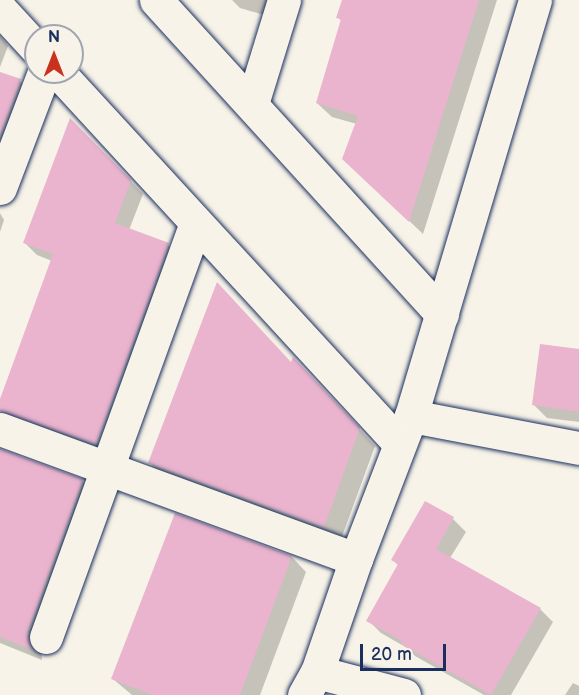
<!DOCTYPE html>
<html>
<head>
<meta charset="utf-8">
<style>
  body { margin:0 }
  #map { position:relative; width:579px; height:695px; overflow:hidden; background:#f7f3e8; font-family:"Balsamiq Sans",sans-serif }
  div>[style] { position:absolute }
  .shadow>* { inset:0; background:#0003 }
  .building>* { inset:0; background:#eab4ce }
  .roads { filter:drop-shadow(0 0 2px #1b2f5e) drop-shadow(0 0 2px #1b2f5e) }
  .minor>* { height:33px; margin:-16.5px; padding:0 16.5px; transform-origin:16.5px; border-radius:16.5px; background:#f7f3e8 }
  span { translate:-50% -50%; white-space:nowrap; text-align:center; line-height:1.15; -webkit-text-stroke:5px #f7f3e8; paint-order:stroke }
  .north { position:absolute; left:24px; top:24px; width:60px; height:60px; box-sizing:border-box; background:#f7f3e8; border:2px solid #9fa5b1; border-radius:50%; rotate:0deg; font-size:16px; font-weight:700; line-height:24px; text-align:center; color:#1b2f5e }
  .north::after { content:''; display:block; margin:auto; width:21px; height:27px; background:#c8321e; clip-path:polygon(50% 0,100% 100%,50% 72%,0 100%) }
  .scale { position:absolute; left:360px; top:644px; width:86px; height:27px; box-sizing:border-box; border:3px solid #1b2f5e; border-top:0; padding-left:8px; font-size:18px; line-height:21px; white-space:nowrap; color:#1b2f5e; -webkit-text-stroke:4px #f7f3e8; paint-order:stroke }
</style>
</head>
<body>
<div id="map">
  <div class="shadow">
    <i style="clip-path:polygon(232px 0,276px 0,271px 17px,240px 8px)"></i>
    <i style="clip-path:polygon(343px 0,497px 0,423px 234px,358px 172px,357px 124px,332px 117px,317px 103px,342px 21px,338px 18px)"></i>
    <i style="clip-path:polygon(0 36px,8px 46px,0 67px)"></i>
    <i style="clip-path:polygon(0 73px,20px 81px,36px 96px,0 190px)"></i>
    <i style="clip-path:polygon(71px 120px,143px 194px,129px 230px,168px 245px,180px 257px,109px 456px,15px 423px,0 408px,52px 261px,37px 255px,25px 243px)"></i>
    <i style="clip-path:polygon(0 213px,4px 220px,0 232px)"></i>
    <i style="clip-path:polygon(579px 350px,579px 422px,547px 418px,534px 405px)"></i>
    <i style="clip-path:polygon(292px 364px,309px 375px,375px 446px,340px 542px,165px 479px,150px 463px)"></i>
    <i style="clip-path:polygon(0 449px,82px 481px,95px 494px,41px 644px,42px 660px,0 643px)"></i>
    <i style="clip-path:polygon(176px 515px,292px 557px,306px 572px,260px 695px,132px 695px,113px 679px)"></i>
    <i style="clip-path:polygon(453px 519px,466px 532px,450px 558px,540px 609px,553px 622px,511px 695px,484px 695px,415px 656px,407px 648px,381px 633px,368px 620px,399px 566px,393px 560px)"></i>
    <i style="clip-path:polygon(573px 683px,579px 686px,579px 695px,565px 695px)"></i>
  </div>
  <div class="building">
    <i style="clip-path:polygon(342px 0,479px 0,409px 222px,342px 159px,358px 116px,316px 103px,341px 19px,336px 18px)"></i>
    <i style="clip-path:polygon(0 72px,21px 79px,0 135px)"></i>
    <i style="clip-path:polygon(70px 118px,131px 180px,115px 223px,169px 243px,96px 444px,0 411px,0 399px,53px 254px,23px 243px)"></i>
    <i style="clip-path:polygon(217px 282px,291px 362px,293px 357px,360px 428px,324px 527px,148px 463px)"></i>
    <i style="clip-path:polygon(540px 344px,579px 349px,579px 412px,532px 405px)"></i>
    <i style="clip-path:polygon(0 449px,83px 479px,28px 631px,28px 640px,31px 649px,0 637px)"></i>
    <i style="clip-path:polygon(425px 501px,454px 517px,436px 549px,541px 608px,491px 695px,401px 644px,402px 641px,366px 621px,398px 564px,391px 560px)"></i>
    <i style="clip-path:polygon(175px 513px,292px 556px,240px 695px,153px 695px,111px 679px)"></i>
  </div>
  <div class="roads">
    <div class="minor">
      <i style="left:156px;top:0;width:425px;rotate:47.7deg"></i>
      <i style="left:0;top:9px;width:53px;rotate:47.3deg"></i>
      <i style="left:58px;top:72px;width:504px;rotate:47.41deg"></i>
      <i style="left:252px;top:104px;width:109px;rotate:-72.9deg"></i>
      <i style="left:0;top:188px;width:124px;rotate:-69.2deg"></i>
      <i style="left:411px;top:416px;width:171px;rotate:10.8deg"></i>
      <i style="left:0;top:429px;width:379px;rotate:20.1deg"></i>
      <i style="left:46px;top:637px;width:440px;rotate:-70.1deg"></i>
      <i style="left:317px;top:672px;width:90px;rotate:14.8deg"></i>
      <i style="left:304px;top:695px;width:26px;rotate:-61deg"></i>
      <i style="left:317px;top:672px;width:120px;rotate:-71deg"></i>
      <i style="left:356px;top:559px;width:153px;rotate:-69deg"></i>
      <i style="left:411px;top:416px;width:434px;rotate:-73.4deg"></i>
    </div>
  </div>
  <div class="north">N</div>
  <div class="scale">20 m</div>
</div>
</body>
</html>
